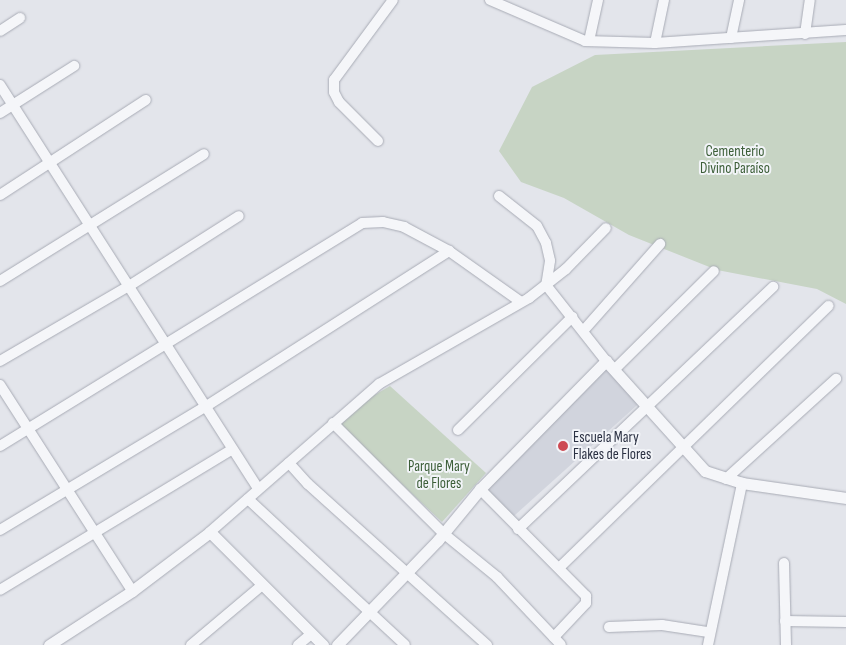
<!DOCTYPE html>
<html>
<head>
<meta charset="utf-8">
<style>
  body { margin:0 }
  #map { position:relative; width:846px; height:645px; overflow:hidden; background:#e3e5eb; font-family:"Sofia Sans Condensed",sans-serif }
  div>[style] { position:absolute }
  .built>* { inset:0; background:#d1d4dd; transform-origin:0 0 }
  .green>* { inset:0; background:#c7d4c4 }
  .roads { filter:drop-shadow(0 0 1px #a8abb5) drop-shadow(0 0 1px #a8abb5) }
  .minor>* { height:10px; margin:-5px; padding:0 5px; transform-origin:5px; border-radius:5px; background:#f5f6f9 }
  .tertiary>* { height:11px; margin:-5.5px; padding:0 5.5px; transform-origin:5.5px; border-radius:5.5px; background:#f5f6f9 }
  .dots>* { width:14px; height:14px; translate:-50% -50%; box-sizing:border-box; border:2px solid #f2f4f8; border-radius:50% }
  span { translate:-50% -50%; white-space:nowrap; text-align:center; line-height:1.15; -webkit-text-stroke:4px #f2f4f8; paint-order:stroke }
  .park-label { font-size:15px; color:#3c5e38 }
  .poi-label { font-size:15px; color:#2b3143 }
  .left { translate:0 -50%; text-align:left }
</style>
</head>
<body>
<div id="map">
  <div class="built">
    <i style="left:608px;top:368px;width:47px;height:172px;rotate:48deg"></i>
  </div>
  <div class="green">
    <i style="clip-path:polygon(846px 42px,846px 304px,817px 289px,717px 270px,629px 235px,564px 198px,521px 182px,499px 151px,532px 87px,595px 55px)"></i>
    <i style="clip-path:polygon(390px 386px,486px 473px,442px 522px,338px 424px,366px 400px)"></i>
  </div>
  <div class="roads">
    <div class="minor">
      <i style="left:490px;top:0;width:103px;rotate:23.3deg"></i>
      <i style="left:585px;top:41px;width:70px;rotate:1.6deg"></i>
      <i style="left:655px;top:43px;width:191px;rotate:-3.9deg"></i>
      <i style="left:0;top:31px;width:24px;rotate:-33deg"></i>
      <i style="left:805px;top:34px;width:34px;rotate:-82deg"></i>
      <i style="left:731px;top:38px;width:39px;rotate:-78deg"></i>
      <i style="left:589px;top:41px;width:42px;rotate:-77.6deg"></i>
      <i style="left:655px;top:43px;width:44px;rotate:-78.2deg"></i>
      <i style="left:0;top:85px;width:479px;rotate:57.4deg"></i>
      <i style="left:0;top:113px;width:88px;rotate:-32.4deg"></i>
      <i style="left:378px;top:141px;width:55px;rotate:-135deg"></i>
      <i style="left:339px;top:102px;width:11px;rotate:-117deg"></i>
      <i style="left:334px;top:92px;width:12px;rotate:-90deg"></i>
      <i style="left:334px;top:80px;width:99px;rotate:-53.6deg"></i>
      <i style="left:0;top:195px;width:174px;rotate:-33.1deg"></i>
      <i style="left:499px;top:196px;width:48px;rotate:38.3deg"></i>
      <i style="left:537px;top:226px;width:19px;rotate:62deg"></i>
      <i style="left:546px;top:243px;width:18px;rotate:77deg"></i>
      <i style="left:550px;top:261px;width:24px;rotate:99deg"></i>
      <i style="left:546px;top:285px;width:97px;rotate:51.7deg"></i>
      <i style="left:0;top:281px;width:240px;rotate:-31.9deg"></i>
      <i style="left:584px;top:330px;width:115px;rotate:-48.5deg"></i>
      <i style="left:0;top:361px;width:149px;rotate:-30.2deg"></i>
      <i style="left:129px;top:286px;width:130px;rotate:-32.5deg"></i>
      <i style="left:615px;top:369px;width:139px;rotate:-44.7deg"></i>
      <i style="left:0;top:385px;width:245px;rotate:57.3deg"></i>
      <i style="left:333px;top:423px;width:156px;rotate:45deg"></i>
      <i style="left:443px;top:533px;width:70px;rotate:39.2deg"></i>
      <i style="left:497px;top:577px;width:93px;rotate:46.7deg"></i>
      <i style="left:458px;top:430px;width:161px;rotate:-44.7deg"></i>
      <i style="left:0;top:446px;width:425px;rotate:-31.6deg"></i>
      <i style="left:362px;top:223px;width:21px;rotate:-3deg"></i>
      <i style="left:383px;top:222px;width:22px;rotate:13deg"></i>
      <i style="left:404px;top:227px;width:51px;rotate:28.1deg"></i>
      <i style="left:449px;top:251px;width:88px;rotate:35.3deg"></i>
      <i style="left:289px;top:463px;width:28px;rotate:48deg"></i>
      <i style="left:308px;top:484px;width:241px;rotate:42deg"></i>
      <i style="left:726px;top:479px;width:149px;rotate:-42.3deg"></i>
      <i style="left:480px;top:489px;width:151px;rotate:45.3deg"></i>
      <i style="left:586px;top:596px;width:7px;rotate:90deg"></i>
      <i style="left:586px;top:603px;width:47px;rotate:133.3deg"></i>
      <i style="left:248px;top:499px;width:214px;rotate:42.9deg"></i>
      <i style="left:518px;top:529px;width:352px;rotate:-43.5deg"></i>
      <i style="left:0;top:530px;width:239px;rotate:-31deg"></i>
      <i style="left:205px;top:407px;width:290px;rotate:-32.6deg"></i>
      <i style="left:210px;top:532px;width:225px;rotate:-41.2deg"></i>
      <i style="left:379px;top:384px;width:173px;rotate:-29.8deg"></i>
      <i style="left:529px;top:298px;width:47px;rotate:-38.1deg"></i>
      <i style="left:566px;top:269px;width:57px;rotate:-45.7deg"></i>
      <i style="left:784px;top:563px;width:82px;rotate:88.6deg"></i>
      <i style="left:559px;top:568px;width:376px;rotate:-44.2deg"></i>
      <i style="left:0;top:590px;width:270px;rotate:-31.2deg"></i>
      <i style="left:785px;top:621px;width:61px;rotate:0.9deg"></i>
      <i style="left:609px;top:627px;width:53px;rotate:-2.2deg"></i>
      <i style="left:662px;top:625px;width:47px;rotate:8.7deg"></i>
      <i style="left:191px;top:645px;width:92px;rotate:-40.1deg"></i>
      <i style="left:298px;top:645px;width:17px;rotate:-40deg"></i>
      <i style="left:708px;top:645px;width:166px;rotate:-78.1deg"></i>
    </div>
    <div class="tertiary">
      <i style="left:49px;top:645px;width:99px;rotate:-33deg"></i>
      <i style="left:132px;top:591px;width:98px;rotate:-37.1deg"></i>
      <i style="left:210px;top:532px;width:160px;rotate:45deg"></i>
      <i style="left:337px;top:645px;width:146px;rotate:-46.1deg"></i>
      <i style="left:438px;top:540px;width:66px;rotate:-50.5deg"></i>
      <i style="left:480px;top:489px;width:180px;rotate:-45.5deg"></i>
      <i style="left:606px;top:361px;width:148px;rotate:48deg"></i>
      <i style="left:705px;top:471px;width:39px;rotate:18deg"></i>
      <i style="left:742px;top:483px;width:105px;rotate:8.2deg"></i>
    </div>
  </div>
  <div class="dots">
    <i style="left:563px;top:446px;background:#cd4a53"></i>
  </div>
  <div class="park-label">
    <span style="left:735px;top:160px">Cementerio<br>Divino Paraíso</span>
    <span style="left:439px;top:475px">Parque Mary<br>de Flores</span>
  </div>
  <div class="poi-label">
    <span class="left" style="left:573px;top:446px">Escuela Mary<br>Flakes de Flores</span>
  </div>
</div>
</body>
</html>
